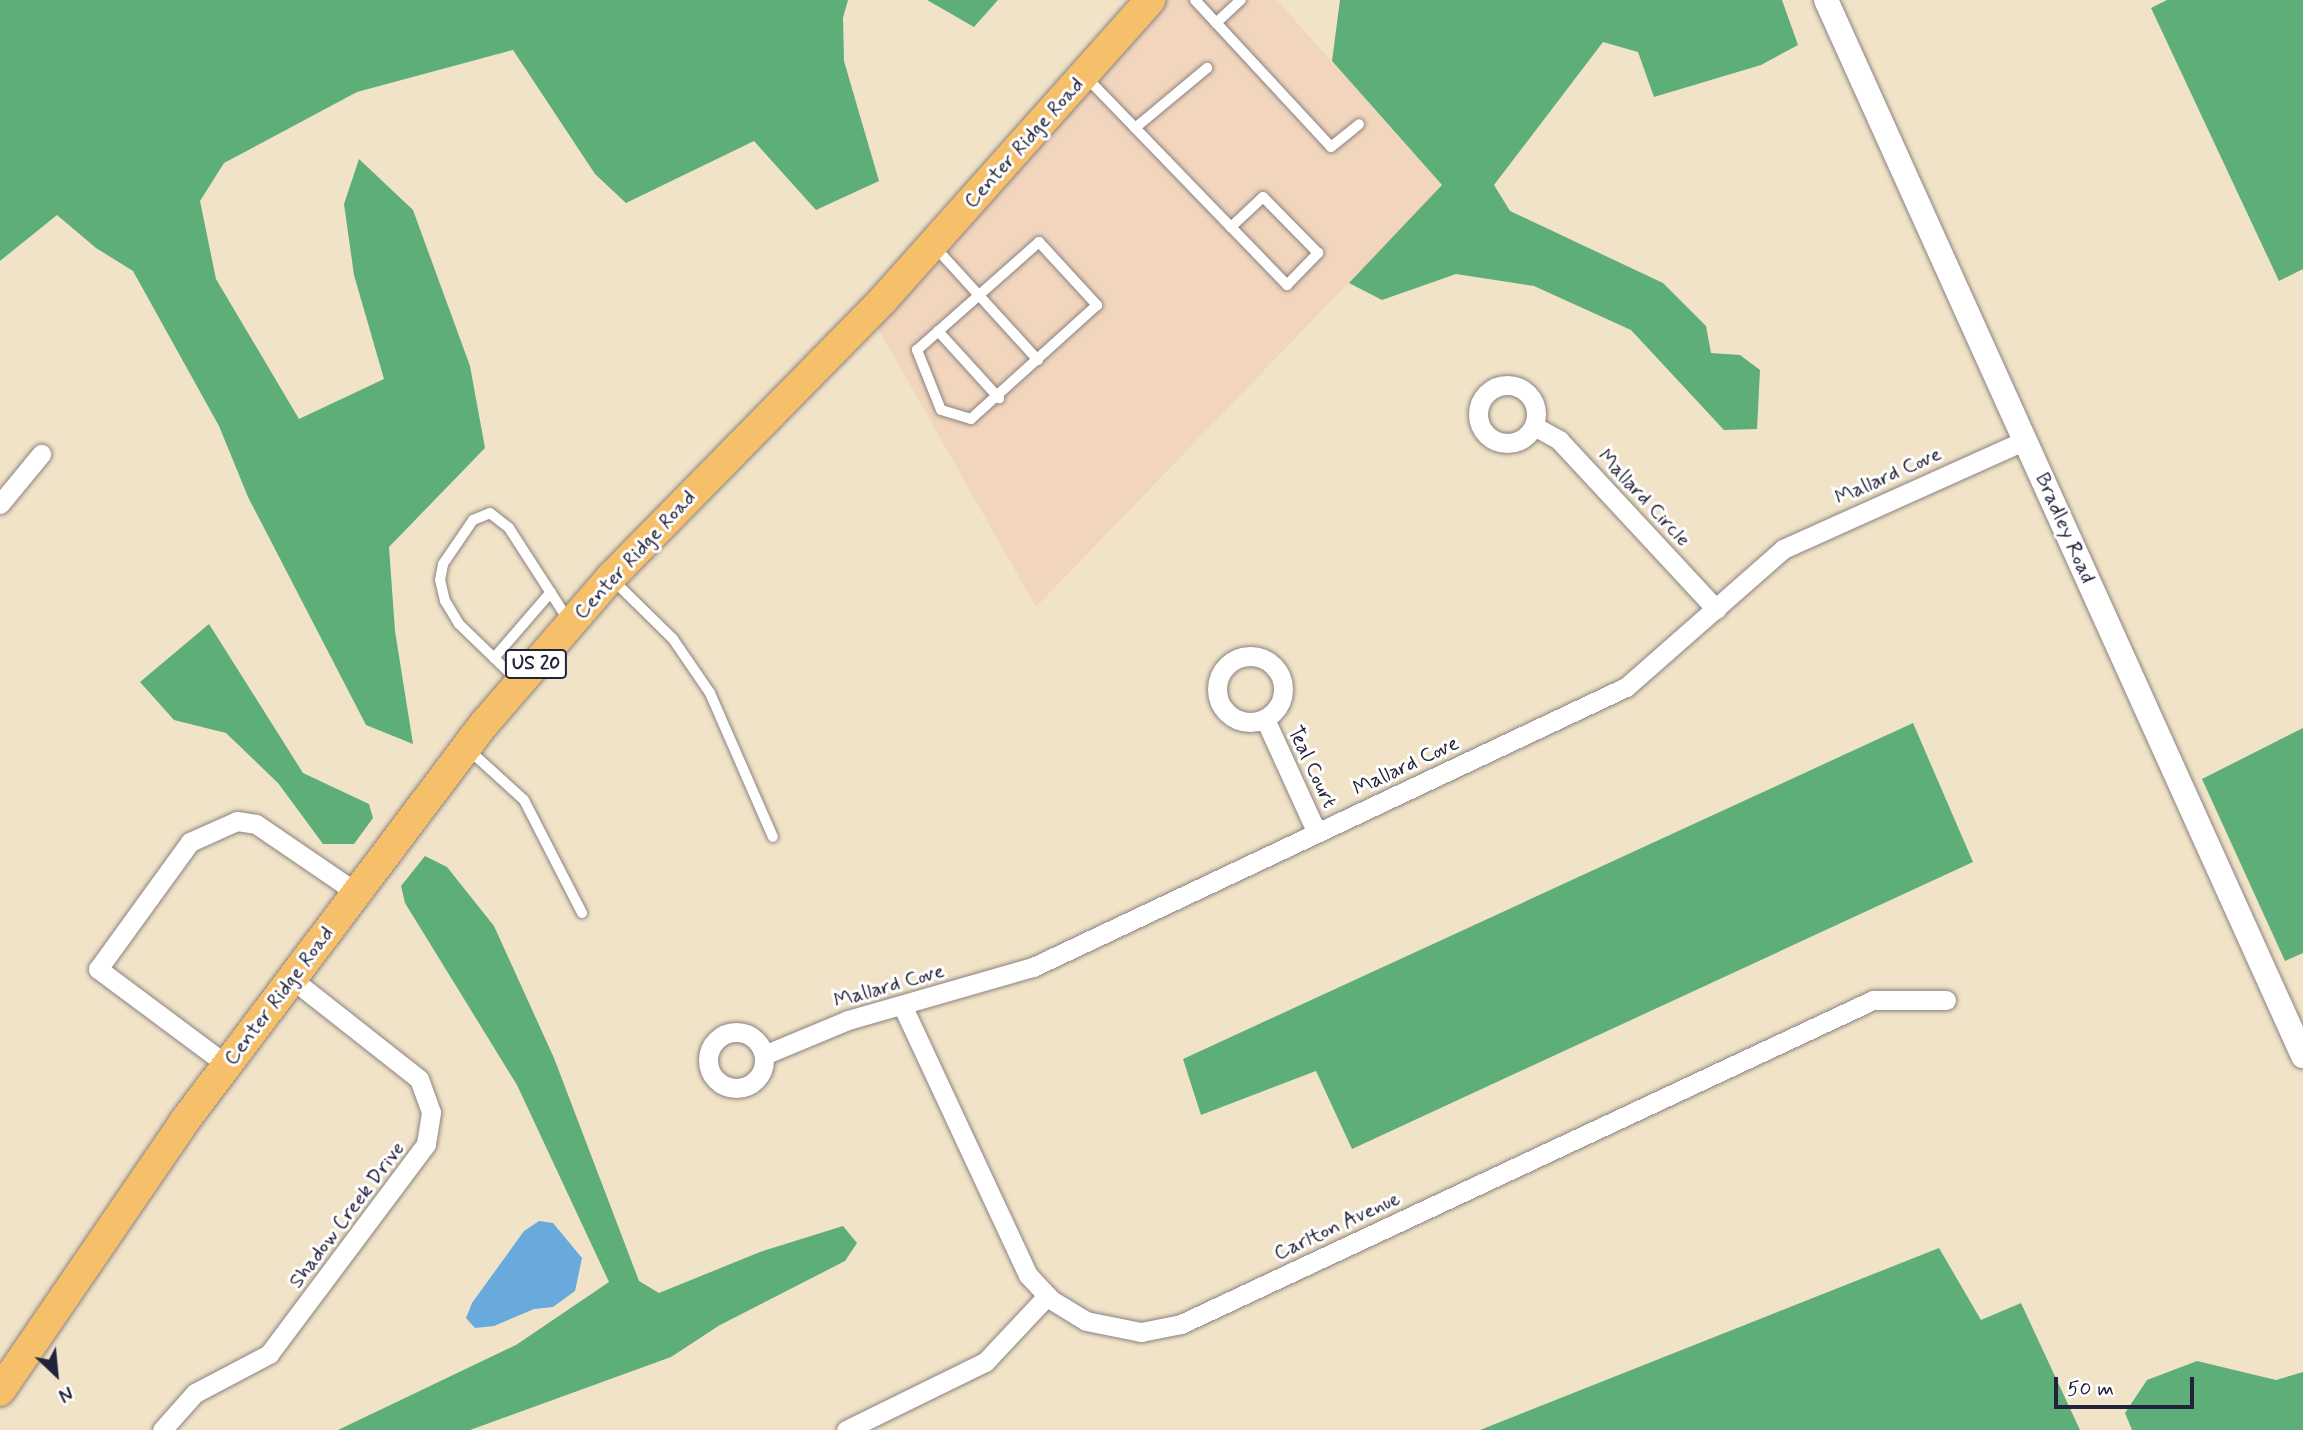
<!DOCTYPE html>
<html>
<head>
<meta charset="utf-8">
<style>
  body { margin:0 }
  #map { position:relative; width:2303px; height:1430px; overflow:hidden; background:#f1e3c7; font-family:Mynerve,sans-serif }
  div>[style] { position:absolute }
  .built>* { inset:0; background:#f1d5bd }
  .forest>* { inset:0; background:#5eae7a }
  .water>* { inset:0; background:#68aadc }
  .roads { filter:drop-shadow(0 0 2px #8a8281) drop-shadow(0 0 2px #8a8281) }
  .service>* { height:10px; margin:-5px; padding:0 5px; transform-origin:5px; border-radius:5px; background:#fff }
  .minor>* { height:19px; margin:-9.5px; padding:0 9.5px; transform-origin:9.5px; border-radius:9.5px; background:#fff }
  .minor>.ring { margin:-9.5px; padding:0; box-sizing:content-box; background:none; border:19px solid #fff; border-radius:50% }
  .tertiary>* { height:24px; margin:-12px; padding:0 12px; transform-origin:12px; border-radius:12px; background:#fff }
  .primary>* { height:30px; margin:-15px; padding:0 15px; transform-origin:15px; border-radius:15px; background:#f6c06b }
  span { translate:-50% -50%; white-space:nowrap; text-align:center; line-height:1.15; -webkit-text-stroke:6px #fff; paint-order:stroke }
  .shield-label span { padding:2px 5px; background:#fff; border:2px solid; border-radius:5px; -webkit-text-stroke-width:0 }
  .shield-label { font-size:19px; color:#22223b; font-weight:700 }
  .street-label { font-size:21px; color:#22223b }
  .north { position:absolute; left:21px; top:1339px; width:70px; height:70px; -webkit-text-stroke:5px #fff; paint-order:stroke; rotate:154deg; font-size:19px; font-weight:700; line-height:28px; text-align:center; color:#22223b }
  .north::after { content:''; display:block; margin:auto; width:24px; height:32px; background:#22223b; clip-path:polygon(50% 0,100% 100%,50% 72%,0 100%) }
  .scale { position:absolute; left:2054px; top:1377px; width:140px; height:32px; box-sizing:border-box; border:4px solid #22223b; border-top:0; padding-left:9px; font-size:21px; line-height:24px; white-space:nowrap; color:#22223b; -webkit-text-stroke:5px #fff; paint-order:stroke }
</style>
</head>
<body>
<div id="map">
  <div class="built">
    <i style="clip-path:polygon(1165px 0,1277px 0,1442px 186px,1036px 607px,875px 323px)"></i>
  </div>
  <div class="forest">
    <i style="clip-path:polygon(0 0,848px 0,843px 18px,844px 61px,879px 181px,816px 210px,754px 141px,626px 203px,595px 174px,513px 50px,357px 92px,224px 163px,200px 201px,216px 279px,299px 419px,384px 379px,354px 275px,344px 204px,359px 159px,413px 210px,470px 366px,485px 448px,389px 547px,395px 631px,413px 744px,366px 725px,248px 497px,219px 426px,133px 271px,96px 248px,57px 215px,0 261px)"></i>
    <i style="clip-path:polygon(927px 0,998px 0,974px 27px)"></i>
    <i style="clip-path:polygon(1340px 0,1782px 0,1798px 45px,1761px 65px,1654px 97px,1638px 52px,1603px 42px,1494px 185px,1510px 211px,1663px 283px,1706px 326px,1711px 353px,1740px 355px,1760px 370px,1757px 429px,1724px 430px,1631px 330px,1534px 286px,1456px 274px,1382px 300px,1349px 283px,1442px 185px,1332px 61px)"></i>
    <i style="clip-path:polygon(2167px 0,2303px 0,2303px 269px,2279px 281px,2151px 8px)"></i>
    <i style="clip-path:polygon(209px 624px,303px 773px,369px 804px,373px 818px,354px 844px,323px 844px,278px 783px,226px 733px,174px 720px,140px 682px)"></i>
    <i style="clip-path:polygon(1913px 723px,1973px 862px,1352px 1149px,1316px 1071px,1201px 1115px,1183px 1059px)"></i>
    <i style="clip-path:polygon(2303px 728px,2303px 953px,2285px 961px,2202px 779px)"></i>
    <i style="clip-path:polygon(425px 856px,447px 867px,494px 926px,554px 1058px,639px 1281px,659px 1293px,760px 1252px,843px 1226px,857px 1243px,845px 1261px,720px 1325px,671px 1357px,470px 1430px,338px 1430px,516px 1345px,609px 1282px,517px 1085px,405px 903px,401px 886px)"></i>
    <i style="clip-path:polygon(1939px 1248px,1981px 1320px,2021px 1303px,2080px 1430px,1480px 1430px)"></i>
    <i style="clip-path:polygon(2197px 1361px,2276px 1380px,2303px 1372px,2303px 1430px,2132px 1430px,2125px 1413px,2147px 1380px)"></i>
  </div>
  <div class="water">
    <i style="clip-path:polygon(539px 1221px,553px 1223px,582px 1258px,575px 1291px,553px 1307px,534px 1309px,494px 1326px,475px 1328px,466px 1318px,472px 1303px,524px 1231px)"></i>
  </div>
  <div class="roads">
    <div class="service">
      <i style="left:1195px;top:0;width:200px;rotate:47.2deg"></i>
      <i style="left:1331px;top:147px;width:36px;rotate:-39deg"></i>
      <i style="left:1216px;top:23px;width:34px;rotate:-43deg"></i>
      <i style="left:1085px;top:76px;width:210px;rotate:46deg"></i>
      <i style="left:1231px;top:227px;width:81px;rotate:46deg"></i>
      <i style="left:1287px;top:285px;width:45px;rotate:-45.9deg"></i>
      <i style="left:1318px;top:253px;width:78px;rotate:-134.5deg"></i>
      <i style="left:1263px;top:197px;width:44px;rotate:136.8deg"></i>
      <i style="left:1135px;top:128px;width:94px;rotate:-39.8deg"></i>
      <i style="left:1039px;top:242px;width:86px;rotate:47.4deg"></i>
      <i style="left:1097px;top:305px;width:170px;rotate:137.9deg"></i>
      <i style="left:971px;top:419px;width:31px;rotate:-163deg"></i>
      <i style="left:941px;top:410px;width:65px;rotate:-111.8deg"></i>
      <i style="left:917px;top:350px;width:163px;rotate:-41.5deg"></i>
      <i style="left:935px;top:247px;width:153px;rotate:47.7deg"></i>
      <i style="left:938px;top:331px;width:91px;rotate:47.7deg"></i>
      <i style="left:613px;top:580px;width:84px;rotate:44.5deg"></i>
      <i style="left:673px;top:639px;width:65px;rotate:55.6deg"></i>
      <i style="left:710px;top:693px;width:157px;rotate:66.4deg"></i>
      <i style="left:494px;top:658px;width:87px;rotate:-49.2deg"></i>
      <i style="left:517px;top:680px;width:81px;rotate:-136deg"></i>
      <i style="left:459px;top:624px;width:27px;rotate:-121deg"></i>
      <i style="left:445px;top:601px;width:22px;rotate:-103deg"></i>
      <i style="left:440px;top:580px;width:16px;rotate:-79deg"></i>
      <i style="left:443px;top:564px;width:53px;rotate:-55.7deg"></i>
      <i style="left:473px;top:520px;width:18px;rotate:-22deg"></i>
      <i style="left:490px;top:513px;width:24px;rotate:38deg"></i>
      <i style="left:509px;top:528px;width:111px;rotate:57.2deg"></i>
      <i style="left:469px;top:750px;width:74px;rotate:42.3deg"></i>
      <i style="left:524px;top:800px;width:127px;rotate:62.8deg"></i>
    </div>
    <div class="minor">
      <i class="ring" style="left:1478px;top:385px;width:39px;height:39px"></i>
      <i style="left:1534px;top:426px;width:29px;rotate:29deg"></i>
      <i style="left:1559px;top:440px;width:231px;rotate:47.1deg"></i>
      <i style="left:0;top:504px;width:65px;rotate:-50.6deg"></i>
      <i class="ring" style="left:1217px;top:656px;width:47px;height:47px"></i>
      <i style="left:1265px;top:719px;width:125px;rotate:65.5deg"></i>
      <i style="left:902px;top:1005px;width:298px;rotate:65deg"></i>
      <i style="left:1028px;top:1275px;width:33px;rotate:47deg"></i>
      <i style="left:1050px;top:1299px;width:42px;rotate:31.4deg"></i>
      <i style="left:1086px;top:1321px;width:56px;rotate:11.3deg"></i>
      <i style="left:1141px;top:1332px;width:41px;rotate:-11.3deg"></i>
      <i style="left:1181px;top:1324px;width:764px;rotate:-25.09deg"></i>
      <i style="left:1873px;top:1000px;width:73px"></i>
      <i class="ring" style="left:708px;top:1032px;width:37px;height:37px"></i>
      <i style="left:764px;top:1055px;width:91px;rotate:-22.6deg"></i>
      <i style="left:848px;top:1020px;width:192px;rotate:-16deg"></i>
      <i style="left:1033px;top:967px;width:656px;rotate:-25.28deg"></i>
      <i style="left:1626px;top:687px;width:209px;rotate:-41.3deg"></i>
      <i style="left:1783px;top:549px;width:266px;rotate:-24.2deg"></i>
      <i style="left:227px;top:1065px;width:161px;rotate:-143.3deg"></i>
      <i style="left:98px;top:969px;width:157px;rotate:-54.1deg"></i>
      <i style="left:190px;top:842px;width:51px;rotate:-24.1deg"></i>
      <i style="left:237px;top:821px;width:19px;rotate:9deg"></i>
      <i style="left:256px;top:824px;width:122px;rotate:34.3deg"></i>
      <i style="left:162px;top:1430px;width:50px;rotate:-48.3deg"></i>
      <i style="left:195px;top:1393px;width:84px;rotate:-27.8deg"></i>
      <i style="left:269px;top:1354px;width:262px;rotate:-53.2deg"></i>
      <i style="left:426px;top:1144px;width:32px;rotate:-81deg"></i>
      <i style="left:431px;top:1112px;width:35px;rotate:-110deg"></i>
      <i style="left:419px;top:1079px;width:162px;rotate:-141.8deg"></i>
      <i style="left:846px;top:1430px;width:155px;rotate:-26.1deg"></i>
      <i style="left:985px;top:1362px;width:91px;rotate:-46.8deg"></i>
    </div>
    <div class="tertiary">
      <i style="left:1826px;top:0;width:1159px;rotate:65.69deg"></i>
    </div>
    <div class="primary">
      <i style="left:0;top:1391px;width:326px;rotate:-55.6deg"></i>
      <i style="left:184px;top:1122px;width:500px;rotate:-53deg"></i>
      <i style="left:485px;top:723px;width:193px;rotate:-49.2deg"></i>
      <i style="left:611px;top:577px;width:388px;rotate:-45.5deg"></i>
      <i style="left:883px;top:300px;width:402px;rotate:-48.3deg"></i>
    </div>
  </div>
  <div class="shield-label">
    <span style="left:536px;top:664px">US 20</span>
  </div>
  <div class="street-label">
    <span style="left:1024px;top:143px;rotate:-48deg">Center Ridge Road</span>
    <span style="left:1888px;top:476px;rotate:-24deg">Mallard Cove</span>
    <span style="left:1644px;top:498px;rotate:47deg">Mallard Circle</span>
    <span style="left:2065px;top:528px;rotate:66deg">Bradley Road</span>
    <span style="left:635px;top:555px;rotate:-47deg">Center Ridge Road</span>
    <span style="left:1406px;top:766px;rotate:-25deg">Mallard Cove</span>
    <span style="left:1312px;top:767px;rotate:65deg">Teal Court</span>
    <span style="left:889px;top:986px;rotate:-16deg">Mallard Cove</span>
    <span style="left:279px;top:996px;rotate:-53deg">Center Ridge Road</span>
    <span style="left:347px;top:1215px;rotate:-53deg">Shadow Creek Drive</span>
    <span style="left:1337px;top:1226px;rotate:-25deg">Carlton Avenue</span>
  </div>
  <div class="north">N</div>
  <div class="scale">50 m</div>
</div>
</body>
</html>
